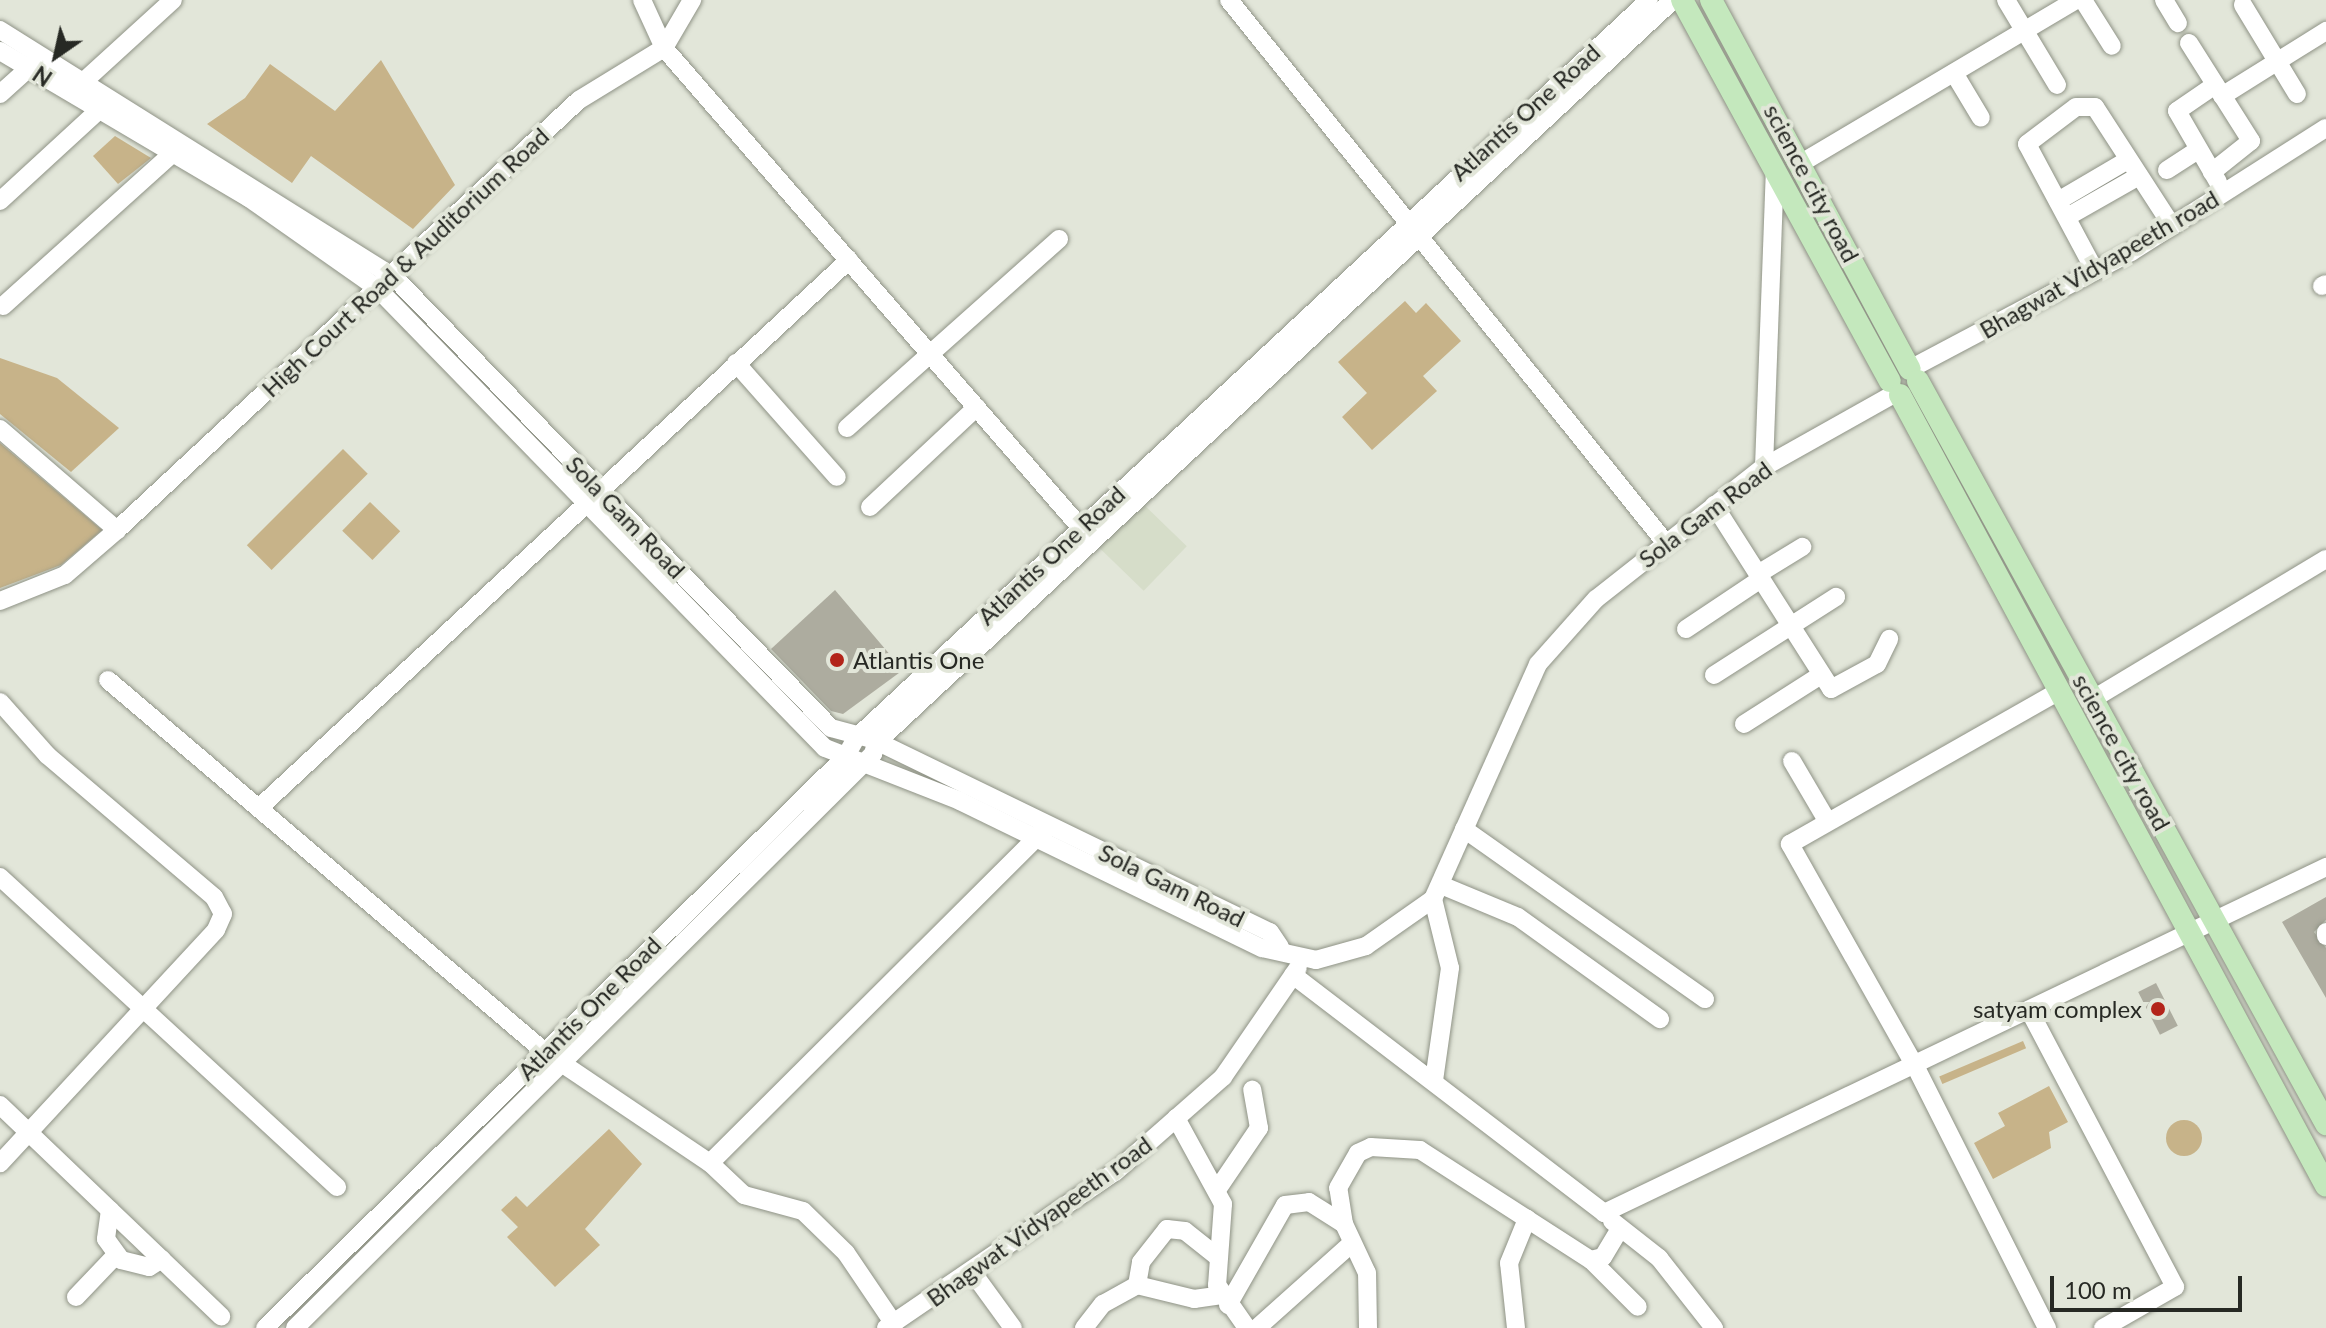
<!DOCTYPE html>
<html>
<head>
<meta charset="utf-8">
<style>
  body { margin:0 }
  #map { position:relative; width:2326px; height:1328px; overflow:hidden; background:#e2e6d9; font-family:Lato,sans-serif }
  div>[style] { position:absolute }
  .built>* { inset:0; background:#d6ddc9; transform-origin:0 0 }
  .green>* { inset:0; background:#c7b389; transform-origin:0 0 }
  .round { border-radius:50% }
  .building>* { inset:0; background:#adac9f; transform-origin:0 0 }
  .roads { filter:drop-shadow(0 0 2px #8f9386) drop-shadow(0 0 2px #8f9386) }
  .minor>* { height:18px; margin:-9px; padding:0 9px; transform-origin:9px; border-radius:9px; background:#fff }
  .major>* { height:22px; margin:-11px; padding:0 11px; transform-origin:11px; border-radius:11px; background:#c4e8bd }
  .dots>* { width:22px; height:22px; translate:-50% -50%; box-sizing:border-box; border:4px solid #e2e6d9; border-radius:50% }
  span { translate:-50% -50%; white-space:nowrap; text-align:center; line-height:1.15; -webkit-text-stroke:8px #e2e6d9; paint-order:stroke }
  .street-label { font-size:24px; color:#272924 }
  .poi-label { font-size:24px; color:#272924 }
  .left { translate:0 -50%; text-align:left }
  .right { translate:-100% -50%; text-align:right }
  .north { position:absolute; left:16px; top:16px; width:80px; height:80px; -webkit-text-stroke:6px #e2e6d9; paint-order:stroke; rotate:214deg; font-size:22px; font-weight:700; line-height:32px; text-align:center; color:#272924 }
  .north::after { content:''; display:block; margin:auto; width:28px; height:36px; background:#272924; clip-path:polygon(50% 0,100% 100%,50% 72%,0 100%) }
  .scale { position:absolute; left:2050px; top:1276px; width:192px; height:36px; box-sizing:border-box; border:4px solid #272924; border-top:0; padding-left:10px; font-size:24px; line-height:28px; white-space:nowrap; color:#272924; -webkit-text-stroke:6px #e2e6d9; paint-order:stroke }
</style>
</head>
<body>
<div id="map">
  <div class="built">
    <i style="left:1140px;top:501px;width:65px;height:62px;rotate:44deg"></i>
  </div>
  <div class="green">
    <i style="clip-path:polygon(381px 60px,455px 185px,413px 229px,311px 156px,292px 183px,207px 124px,245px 98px,270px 64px,335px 111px)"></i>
    <i style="clip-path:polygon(115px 136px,151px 158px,118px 184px,93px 156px)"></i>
    <i style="clip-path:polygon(1405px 301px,1416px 313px,1426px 303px,1461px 341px,1423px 376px,1437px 391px,1372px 450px,1342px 417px,1367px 393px,1338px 362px)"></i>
    <i style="clip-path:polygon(0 358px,57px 378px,119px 428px,71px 472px,0 414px)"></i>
    <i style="clip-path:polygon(0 443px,102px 530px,61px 565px,0 588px)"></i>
    <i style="left:343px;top:449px;width:35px;height:136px;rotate:45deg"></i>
    <i style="left:370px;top:502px;width:42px;height:40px;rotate:44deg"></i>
    <i style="left:2023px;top:1041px;width:8px;height:91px;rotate:67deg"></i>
    <i style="clip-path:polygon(2049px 1086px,2068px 1122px,2049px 1132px,2051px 1148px,1993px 1179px,1974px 1143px,2005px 1126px,1998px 1113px)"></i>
    <i class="round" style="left:2166px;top:1120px;width:36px;height:36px"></i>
    <i style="clip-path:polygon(609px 1129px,642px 1164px,585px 1229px,600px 1245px,555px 1287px,507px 1237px,518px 1227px,501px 1210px,516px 1196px,527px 1207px)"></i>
  </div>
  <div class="building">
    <i style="clip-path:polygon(835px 590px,903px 670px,843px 714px,831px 711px,771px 649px)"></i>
    <i style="clip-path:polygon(2326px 897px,2326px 920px,2314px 932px,2326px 948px,2326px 998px,2282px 922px)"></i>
    <i style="left:2156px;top:983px;width:48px;height:20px;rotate:63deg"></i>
  </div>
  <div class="roads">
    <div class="minor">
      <i style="left:642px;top:0;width:53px;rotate:65.4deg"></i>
      <i style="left:664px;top:48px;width:636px;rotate:49.02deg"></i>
      <i style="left:1229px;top:0;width:696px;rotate:51.19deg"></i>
      <i style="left:2006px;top:0;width:99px;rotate:59deg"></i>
      <i style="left:2083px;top:0;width:54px;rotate:57.8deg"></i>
      <i style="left:2164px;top:0;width:27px;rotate:59deg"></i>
      <i style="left:2243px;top:5px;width:104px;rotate:58.8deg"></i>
      <i style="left:0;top:30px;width:465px;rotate:32.1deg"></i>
      <i style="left:394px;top:277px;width:628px;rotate:45.9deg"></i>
      <i style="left:831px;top:728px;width:42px;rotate:15deg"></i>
      <i style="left:872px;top:739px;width:442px;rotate:25.9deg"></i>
      <i style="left:1270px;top:932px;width:18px;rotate:56deg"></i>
      <i style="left:2189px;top:43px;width:116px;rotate:57.7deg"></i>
      <i style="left:2251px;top:141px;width:50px;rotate:141.5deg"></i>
      <i style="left:0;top:51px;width:289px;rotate:30.6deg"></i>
      <i style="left:249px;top:198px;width:156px;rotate:35.1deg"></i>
      <i style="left:377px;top:288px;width:642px;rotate:45.76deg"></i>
      <i style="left:825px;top:748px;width:145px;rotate:21.4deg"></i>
      <i style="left:960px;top:801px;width:336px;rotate:26deg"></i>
      <i style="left:1262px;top:948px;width:55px;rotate:12.5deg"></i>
      <i style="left:1316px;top:960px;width:52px;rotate:-15.6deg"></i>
      <i style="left:1366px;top:946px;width:82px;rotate:-35deg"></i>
      <i style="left:1433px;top:899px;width:257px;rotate:-65.9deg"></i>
      <i style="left:1538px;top:664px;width:87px;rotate:-48.3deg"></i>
      <i style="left:1596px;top:599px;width:214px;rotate:-38.2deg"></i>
      <i style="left:1764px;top:467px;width:151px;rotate:-29.3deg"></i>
      <i style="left:1954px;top:73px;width:52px;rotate:59deg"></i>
      <i style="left:82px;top:83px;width:123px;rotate:-42.4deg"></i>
      <i style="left:2215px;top:85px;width:46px;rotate:145.6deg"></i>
      <i style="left:2177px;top:111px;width:82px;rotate:60deg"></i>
      <i style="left:0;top:94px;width:38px;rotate:-42deg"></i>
      <i style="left:2222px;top:96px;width:123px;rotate:-32deg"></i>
      <i style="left:1803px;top:162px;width:317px;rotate:-30.7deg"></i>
      <i style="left:2167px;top:170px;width:37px;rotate:-33deg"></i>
      <i style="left:0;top:201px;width:134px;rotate:-42.6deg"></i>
      <i style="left:2058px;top:201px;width:81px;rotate:-30.4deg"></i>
      <i style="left:2067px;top:217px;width:83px;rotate:-29.7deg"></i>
      <i style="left:2095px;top:271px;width:144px;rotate:-118.2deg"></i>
      <i style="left:2027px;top:144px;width:61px;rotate:-37.1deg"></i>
      <i style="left:2076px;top:107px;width:19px"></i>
      <i style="left:2095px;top:107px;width:142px;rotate:57.1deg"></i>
      <i style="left:2322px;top:286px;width:4px;rotate:-27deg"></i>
      <i style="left:3px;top:306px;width:229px;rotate:-42deg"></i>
      <i style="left:736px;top:363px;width:152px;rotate:48.5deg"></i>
      <i style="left:1910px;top:369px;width:250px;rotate:-27.9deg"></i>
      <i style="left:2131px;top:252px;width:231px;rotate:-32.5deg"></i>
      <i style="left:847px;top:428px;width:284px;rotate:-41.7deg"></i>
      <i style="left:0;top:429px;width:155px;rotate:40.8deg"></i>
      <i style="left:1764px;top:467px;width:297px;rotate:-87.9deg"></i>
      <i style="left:1714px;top:505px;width:218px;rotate:57.5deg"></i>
      <i style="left:1831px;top:689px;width:52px;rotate:-28.5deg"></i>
      <i style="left:1877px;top:664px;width:28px;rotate:-64deg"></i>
      <i style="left:870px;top:507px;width:146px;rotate:-43.1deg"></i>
      <i style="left:1758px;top:574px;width:52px;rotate:-31.5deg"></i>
      <i style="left:0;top:601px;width:70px;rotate:-21.8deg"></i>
      <i style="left:65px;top:575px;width:69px;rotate:-40.9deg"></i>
      <i style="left:117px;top:530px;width:631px;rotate:-42.95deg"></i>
      <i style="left:579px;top:100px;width:100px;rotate:-31.5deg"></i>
      <i style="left:664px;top:48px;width:56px;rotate:-59.7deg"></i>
      <i style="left:1686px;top:629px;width:90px;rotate:-33.7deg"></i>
      <i style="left:1714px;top:675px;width:145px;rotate:-32.6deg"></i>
      <i style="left:108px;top:680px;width:574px;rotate:40.41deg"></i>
      <i style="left:2093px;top:699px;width:272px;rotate:-31deg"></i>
      <i style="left:0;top:702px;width:71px;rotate:48.4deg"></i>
      <i style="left:47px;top:755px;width:219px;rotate:40.4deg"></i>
      <i style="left:214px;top:897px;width:19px;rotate:62deg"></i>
      <i style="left:223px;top:914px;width:17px;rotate:114deg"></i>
      <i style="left:216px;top:930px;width:318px;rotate:132.8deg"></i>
      <i style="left:1744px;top:724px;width:91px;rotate:-32.5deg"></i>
      <i style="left:1792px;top:761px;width:67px;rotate:59.6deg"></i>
      <i style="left:260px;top:807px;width:804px;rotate:-42.88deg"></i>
      <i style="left:1464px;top:829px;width:295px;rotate:35.2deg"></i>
      <i style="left:0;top:877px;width:458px;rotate:42.6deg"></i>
      <i style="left:1441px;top:885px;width:83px;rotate:22.6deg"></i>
      <i style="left:1518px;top:917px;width:175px;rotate:35.7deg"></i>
      <i style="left:1433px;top:899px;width:71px;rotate:76.2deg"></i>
      <i style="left:1450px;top:968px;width:113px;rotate:98.1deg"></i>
      <i style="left:2326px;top:932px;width:4px;rotate:90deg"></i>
      <i style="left:1293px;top:975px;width:392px;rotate:37.4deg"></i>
      <i style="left:1604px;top:1213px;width:801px;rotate:-25.6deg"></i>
      <i style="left:2029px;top:1010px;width:313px;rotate:62.2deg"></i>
      <i style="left:2175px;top:1287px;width:83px;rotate:150.3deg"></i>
      <i style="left:563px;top:1064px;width:177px;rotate:34deg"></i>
      <i style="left:710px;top:1163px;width:472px;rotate:-44.9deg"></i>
      <i style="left:0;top:1105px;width:306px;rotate:43.7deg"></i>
      <i style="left:1176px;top:1118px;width:98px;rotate:61.3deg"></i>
      <i style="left:1223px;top:1204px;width:81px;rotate:94.2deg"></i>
      <i style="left:1217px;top:1285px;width:52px;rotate:55.1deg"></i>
      <i style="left:710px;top:1163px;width:47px;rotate:43.3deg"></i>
      <i style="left:744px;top:1195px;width:61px;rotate:15.2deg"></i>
      <i style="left:803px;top:1211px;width:60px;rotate:44.3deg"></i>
      <i style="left:846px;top:1253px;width:86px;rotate:55.9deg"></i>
      <i style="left:1217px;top:1190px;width:75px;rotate:-55.9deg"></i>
      <i style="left:1259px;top:1128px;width:39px;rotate:-100deg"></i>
      <i style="left:110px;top:1210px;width:29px;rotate:98deg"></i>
      <i style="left:106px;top:1239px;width:26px;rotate:54deg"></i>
      <i style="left:121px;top:1260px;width:29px;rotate:14deg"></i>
      <i style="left:149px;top:1267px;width:15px;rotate:-32deg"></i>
      <i style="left:1612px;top:1221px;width:60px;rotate:38.2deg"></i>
      <i style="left:1659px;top:1258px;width:89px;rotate:51.8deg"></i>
      <i style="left:1591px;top:1260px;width:66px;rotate:45deg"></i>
      <i style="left:973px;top:1273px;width:68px;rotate:54deg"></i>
      <i style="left:1137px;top:1285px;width:23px;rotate:-80deg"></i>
      <i style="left:1141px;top:1262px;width:42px;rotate:-51.8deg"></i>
      <i style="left:1167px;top:1229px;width:18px;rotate:6deg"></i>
      <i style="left:1185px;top:1231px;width:43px;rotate:38.5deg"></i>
      <i style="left:76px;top:1297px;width:58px;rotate:-46.4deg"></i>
      <i style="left:1228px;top:1305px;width:115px;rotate:-60.3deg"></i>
      <i style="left:1285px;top:1205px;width:24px;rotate:-7deg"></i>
      <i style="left:1309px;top:1202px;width:41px;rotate:32.2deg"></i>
      <i style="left:265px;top:1328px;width:815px;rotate:-44.55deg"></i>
      <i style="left:846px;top:756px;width:21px;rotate:-61deg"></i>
      <i style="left:856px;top:738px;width:1083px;rotate:-42.94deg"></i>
      <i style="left:295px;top:1328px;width:815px;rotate:-44.8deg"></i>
      <i style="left:873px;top:754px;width:11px;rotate:-75deg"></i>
      <i style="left:876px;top:743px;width:1090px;rotate:-42.99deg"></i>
      <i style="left:886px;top:1328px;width:277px;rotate:-34.3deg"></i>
      <i style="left:1115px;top:1172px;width:144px;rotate:-41.3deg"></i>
      <i style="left:1223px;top:1077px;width:132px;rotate:-55.5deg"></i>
      <i style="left:1084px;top:1328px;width:31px;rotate:-52deg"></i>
      <i style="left:1103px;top:1304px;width:39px;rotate:-29deg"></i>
      <i style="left:1137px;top:1285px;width:59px;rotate:13.8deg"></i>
      <i style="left:1194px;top:1299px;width:28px;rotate:-8deg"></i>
      <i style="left:1257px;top:1328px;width:126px;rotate:-41.8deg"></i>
      <i style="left:1368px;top:1328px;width:55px;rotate:-91deg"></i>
      <i style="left:1367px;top:1273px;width:54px;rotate:-115.1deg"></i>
      <i style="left:1344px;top:1224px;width:36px;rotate:-99deg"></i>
      <i style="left:1338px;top:1188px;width:40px;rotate:-60.3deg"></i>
      <i style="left:1358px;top:1153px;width:14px;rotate:-25deg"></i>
      <i style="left:1371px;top:1147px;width:49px;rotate:3.5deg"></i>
      <i style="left:1420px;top:1150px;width:203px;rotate:32.8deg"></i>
      <i style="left:1591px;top:1260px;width:12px;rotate:-14deg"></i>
      <i style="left:1603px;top:1257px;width:33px;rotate:-59deg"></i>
      <i style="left:1516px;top:1328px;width:65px;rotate:-96.1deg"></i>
      <i style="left:1509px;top:1263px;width:48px;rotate:-67.8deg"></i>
      <i style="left:2047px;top:1328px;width:293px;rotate:-116.7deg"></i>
      <i style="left:1915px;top:1066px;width:255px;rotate:-119.4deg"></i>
      <i style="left:1790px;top:844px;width:309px;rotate:-29.6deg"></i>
    </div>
    <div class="major">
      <i style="left:1682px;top:0;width:434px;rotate:61.4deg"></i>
      <i style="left:1711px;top:0;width:419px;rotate:61.7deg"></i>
      <i style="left:1918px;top:381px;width:848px;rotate:61.23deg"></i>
      <i style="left:1900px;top:395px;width:898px;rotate:61.69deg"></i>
    </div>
  </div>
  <div class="dots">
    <i style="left:837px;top:660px;background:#b3241a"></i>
    <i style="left:2158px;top:1009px;background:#b3241a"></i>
  </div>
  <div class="street-label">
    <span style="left:1525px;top:112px;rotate:-42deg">Atlantis One Road</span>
    <span style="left:1812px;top:183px;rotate:62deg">science city road</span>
    <span style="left:405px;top:262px;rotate:-43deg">High Court Road &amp; Auditorium Road</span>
    <span style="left:2099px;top:264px;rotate:-30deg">Bhagwat Vidyapeeth road</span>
    <span style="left:1705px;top:514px;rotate:-37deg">Sola Gam Road</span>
    <span style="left:626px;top:517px;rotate:46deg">Sola Gam Road</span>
    <span style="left:1051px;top:555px;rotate:-43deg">Atlantis One Road</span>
    <span style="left:2122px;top:752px;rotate:61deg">science city road</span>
    <span style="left:1172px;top:885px;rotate:26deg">Sola Gam Road</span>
    <span style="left:589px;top:1008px;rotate:-45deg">Atlantis One Road</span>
    <span style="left:1039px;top:1221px;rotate:-36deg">Bhagwat Vidyapeeth road</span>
  </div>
  <div class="poi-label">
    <span class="left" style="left:853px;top:660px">Atlantis One</span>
    <span class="right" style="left:2142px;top:1009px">satyam complex</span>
  </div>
  <div class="north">N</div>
  <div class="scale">100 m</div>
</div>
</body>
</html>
